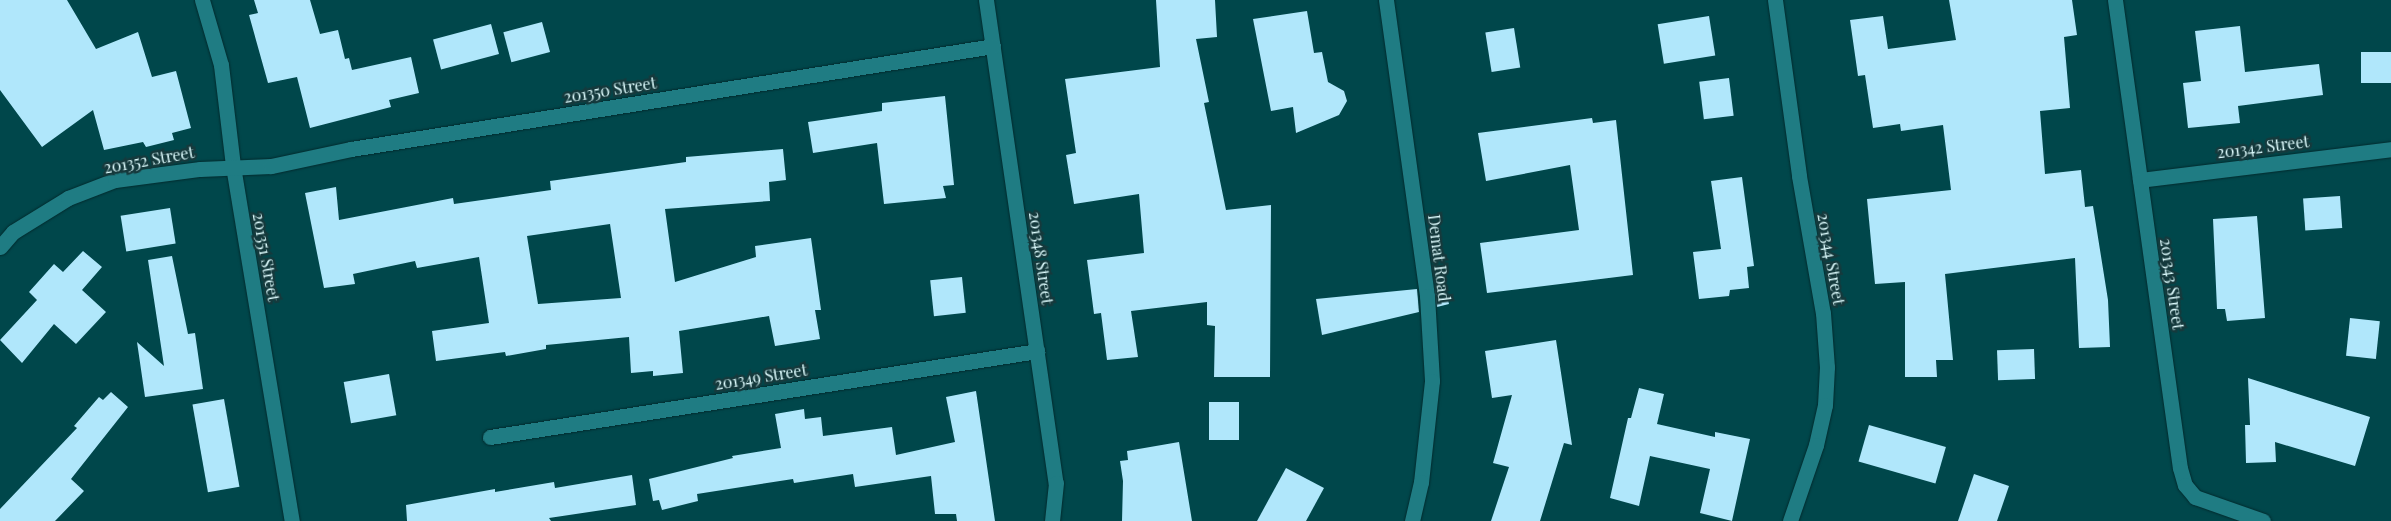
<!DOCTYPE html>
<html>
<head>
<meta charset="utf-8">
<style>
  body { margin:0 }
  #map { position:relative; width:2391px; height:521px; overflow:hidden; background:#00474b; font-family:"Playfair Display",serif }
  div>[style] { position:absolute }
  .building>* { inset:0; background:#b0e7fb; transform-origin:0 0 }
  .roads { filter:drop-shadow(0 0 1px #032a2d) drop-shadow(0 0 1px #032a2d) }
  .minor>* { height:15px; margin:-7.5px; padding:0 7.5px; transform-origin:7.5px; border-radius:7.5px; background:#1f7c83 }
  span { translate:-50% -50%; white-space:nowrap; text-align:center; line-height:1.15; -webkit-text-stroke:5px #15393c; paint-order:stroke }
  .street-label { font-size:16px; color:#ddfbfd }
</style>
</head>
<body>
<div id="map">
  <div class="building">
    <i style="clip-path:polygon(0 0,67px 0,96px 49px,138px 32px,152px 77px,176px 71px,191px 128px,172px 133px,174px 140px,146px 147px,143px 142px,104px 150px,93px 110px,42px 147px,0 90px)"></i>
    <i style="clip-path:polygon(254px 0,310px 0,320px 34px,338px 30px,345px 59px,349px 58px,352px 70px,411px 57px,419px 93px,389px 100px,391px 107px,310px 128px,297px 77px,268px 83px,249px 15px,258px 13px)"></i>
    <i style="clip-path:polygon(1156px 0,1215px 0,1217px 37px,1196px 39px,1209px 102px,1204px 103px,1226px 210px,1271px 205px,1270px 377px,1214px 377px,1215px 326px,1207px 325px,1207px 302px,1131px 311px,1138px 357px,1107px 360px,1101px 313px,1094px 314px,1087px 260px,1144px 253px,1139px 194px,1074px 204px,1066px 155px,1076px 153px,1065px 79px,1160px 67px)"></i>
    <i style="clip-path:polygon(1949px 0,2072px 0,2077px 35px,2064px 37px,2070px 108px,2040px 111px,2045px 174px,2081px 170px,2085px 207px,2093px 206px,2108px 300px,2110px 347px,2079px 348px,2075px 258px,1945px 274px,1953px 360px,1936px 360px,1937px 377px,1905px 377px,1905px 282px,1875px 284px,1867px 199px,1951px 190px,1943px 125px,1901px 131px,1900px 124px,1873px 128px,1865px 75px,1858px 76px,1850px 20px,1883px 16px,1888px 49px,1956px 40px)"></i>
    <i style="clip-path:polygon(1307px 11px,1314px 53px,1322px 52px,1328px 82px,1344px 91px,1347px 101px,1339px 115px,1296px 133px,1293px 107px,1271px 111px,1253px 19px)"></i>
    <i style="left:1709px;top:16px;width:40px;height:52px;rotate:81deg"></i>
    <i style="left:542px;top:22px;width:31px;height:40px;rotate:75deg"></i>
    <i style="left:491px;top:24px;width:31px;height:60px;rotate:75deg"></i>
    <i style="clip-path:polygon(2240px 26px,2245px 72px,2319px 64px,2323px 95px,2238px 106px,2240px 123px,2188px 128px,2183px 83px,2201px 81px,2195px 31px)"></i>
    <i style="left:1514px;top:28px;width:40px;height:29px;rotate:81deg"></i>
    <i style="left:2391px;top:52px;width:31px;height:30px;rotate:90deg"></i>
    <i style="left:1729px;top:78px;width:38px;height:30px;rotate:83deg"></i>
    <i style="clip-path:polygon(945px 96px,954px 185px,943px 186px,946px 198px,884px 204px,877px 143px,813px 153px,808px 122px,882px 111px,882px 103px)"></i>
    <i style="clip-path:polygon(1592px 118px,1593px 123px,1616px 120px,1633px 275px,1487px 293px,1480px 243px,1579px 230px,1570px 165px,1486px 181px,1478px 133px)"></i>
    <i style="clip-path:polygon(evenodd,783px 149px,786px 180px,769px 182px,770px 201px,665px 209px,675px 282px,756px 257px,755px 246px,811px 238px,821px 310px,815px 310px,820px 339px,775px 346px,769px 316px,679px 331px,683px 373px,653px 376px,653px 371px,631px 373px,629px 337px,546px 345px,546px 349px,506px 356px,505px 352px,436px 361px,432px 331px,489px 323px,479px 257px,417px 268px,415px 261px,353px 274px,355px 284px,324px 288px,305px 193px,336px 187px,339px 220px,453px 198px,454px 204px,551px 190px,550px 181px,686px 162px,686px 157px,783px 149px,610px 224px,621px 298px,538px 304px,527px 236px,610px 224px)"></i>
    <i style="clip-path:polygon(1742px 177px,1754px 266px,1747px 267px,1749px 288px,1730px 290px,1729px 296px,1699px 299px,1693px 252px,1721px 249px,1711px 181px)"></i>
    <i style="left:2340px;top:196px;width:32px;height:37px;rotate:86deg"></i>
    <i style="left:170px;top:208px;width:36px;height:50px;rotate:81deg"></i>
    <i style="clip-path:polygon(2257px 216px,2265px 318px,2227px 321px,2225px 309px,2217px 309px,2213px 219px)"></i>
    <i style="clip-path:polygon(83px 251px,102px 267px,82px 290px,106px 312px,76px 344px,54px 324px,22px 363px,0 340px,37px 300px,29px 292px,54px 264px,63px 272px)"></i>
    <i style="clip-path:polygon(172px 256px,188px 334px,195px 333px,203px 389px,145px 397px,137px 342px,164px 366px,148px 260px)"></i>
    <i style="left:962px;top:277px;width:36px;height:32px;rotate:84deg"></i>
    <i style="clip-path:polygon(1445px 286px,1449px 304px,1437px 307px,1435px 287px)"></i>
    <i style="clip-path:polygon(1417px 289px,1419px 312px,1322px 335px,1316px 299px)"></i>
    <i style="left:2350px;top:318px;width:30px;height:38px;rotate:6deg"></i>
    <i style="clip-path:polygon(1556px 340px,1572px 445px,1564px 443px,1540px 521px,1491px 521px,1509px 467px,1493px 463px,1512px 395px,1492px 398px,1485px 351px)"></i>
    <i style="left:2034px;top:349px;width:30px;height:37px;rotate:88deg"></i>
    <i style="left:389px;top:374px;width:42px;height:46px;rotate:80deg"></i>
    <i style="clip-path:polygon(2248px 378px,2370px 417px,2355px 466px,2275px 442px,2276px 462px,2246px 463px,2245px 425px,2250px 425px)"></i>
    <i style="clip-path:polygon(1639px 388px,1664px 394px,1657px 424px,1715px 437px,1715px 432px,1750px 439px,1732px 521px,1700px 513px,1710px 469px,1650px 456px,1639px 506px,1610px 498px,1628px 418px,1631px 418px)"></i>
    <i style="clip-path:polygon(976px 391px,995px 521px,957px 521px,956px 514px,935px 514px,931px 476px,855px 487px,853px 474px,794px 483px,793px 479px,697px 494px,698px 501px,662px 510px,659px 500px,653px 501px,649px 479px,733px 458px,732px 456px,781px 448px,775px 414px,804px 409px,805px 419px,821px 417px,823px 436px,892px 427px,896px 455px,955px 442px,946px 397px)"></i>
    <i style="clip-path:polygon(111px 392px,128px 407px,71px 479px,84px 491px,55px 521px,0 521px,0 509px,77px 428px,74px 426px,99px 397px,103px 400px)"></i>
    <i style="left:224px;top:399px;width:89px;height:32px;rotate:80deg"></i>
    <i style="left:1209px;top:402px;width:30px;height:38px"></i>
    <i style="left:1869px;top:425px;width:80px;height:38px;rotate:16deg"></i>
    <i style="clip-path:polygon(1179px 442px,1192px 521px,1122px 521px,1123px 481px,1120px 461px,1128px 460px,1127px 451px)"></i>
    <i style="clip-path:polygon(1286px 468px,1324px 488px,1306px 521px,1257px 521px)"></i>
    <i style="clip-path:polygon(1974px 474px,2009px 486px,1997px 521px,1958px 521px)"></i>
    <i style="clip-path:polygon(632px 475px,636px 505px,549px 518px,551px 521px,407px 521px,406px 505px,495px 489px,495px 492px,554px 482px,555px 488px)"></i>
  </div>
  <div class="roads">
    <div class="minor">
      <i style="left:202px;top:0;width:68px;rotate:73.7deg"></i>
      <i style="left:221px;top:65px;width:102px;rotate:83.2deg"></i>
      <i style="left:233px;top:166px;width:360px;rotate:80.6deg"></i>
      <i style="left:986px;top:0;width:488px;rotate:81.8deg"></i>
      <i style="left:1056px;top:483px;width:38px;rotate:96deg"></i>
      <i style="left:1386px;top:0;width:299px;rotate:82.1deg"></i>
      <i style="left:1427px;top:296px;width:85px;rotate:86.6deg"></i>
      <i style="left:1432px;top:381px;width:102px;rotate:96.2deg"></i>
      <i style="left:1421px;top:482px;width:40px;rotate:103deg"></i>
      <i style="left:1775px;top:0;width:178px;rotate:82.2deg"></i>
      <i style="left:1799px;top:176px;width:139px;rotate:80.1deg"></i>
      <i style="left:1823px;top:313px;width:54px;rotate:85.8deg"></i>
      <i style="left:1827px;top:367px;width:38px;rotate:93deg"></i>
      <i style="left:1825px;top:405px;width:41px;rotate:102.7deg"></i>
      <i style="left:1816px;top:445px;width:80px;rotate:108.9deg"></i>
      <i style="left:2115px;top:0;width:472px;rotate:82.1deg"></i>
      <i style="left:2180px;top:468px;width:18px;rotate:74deg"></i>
      <i style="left:2185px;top:485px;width:16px;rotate:50deg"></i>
      <i style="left:2195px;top:497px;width:72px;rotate:19.4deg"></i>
      <i style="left:2140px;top:180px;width:253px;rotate:-7deg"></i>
      <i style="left:0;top:247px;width:20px;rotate:-49deg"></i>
      <i style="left:13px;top:232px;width:65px;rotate:-31.7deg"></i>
      <i style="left:68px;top:198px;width:50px;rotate:-21deg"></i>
      <i style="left:115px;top:180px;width:86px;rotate:-7.4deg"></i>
      <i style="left:200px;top:169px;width:71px;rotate:-2.4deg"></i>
      <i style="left:271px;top:166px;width:82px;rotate:-12deg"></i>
      <i style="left:351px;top:149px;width:650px;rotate:-9.11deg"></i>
      <i style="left:490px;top:437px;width:554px;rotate:-8.93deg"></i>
    </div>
  </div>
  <div class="street-label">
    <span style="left:610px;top:90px;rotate:-9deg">201350 Street</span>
    <span style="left:2263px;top:147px;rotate:-7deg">201342 Street</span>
    <span style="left:149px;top:160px;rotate:-10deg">201352 Street</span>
    <span style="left:266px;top:257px;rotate:80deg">201351 Street</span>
    <span style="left:1041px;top:258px;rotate:82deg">201348 Street</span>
    <span style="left:1439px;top:258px;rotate:83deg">Demat Road</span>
    <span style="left:1831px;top:259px;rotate:80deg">201344 Street</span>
    <span style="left:2172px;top:284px;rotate:82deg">201343 Street</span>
    <span style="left:761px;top:377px;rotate:-9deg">201349 Street</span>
  </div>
</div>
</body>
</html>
